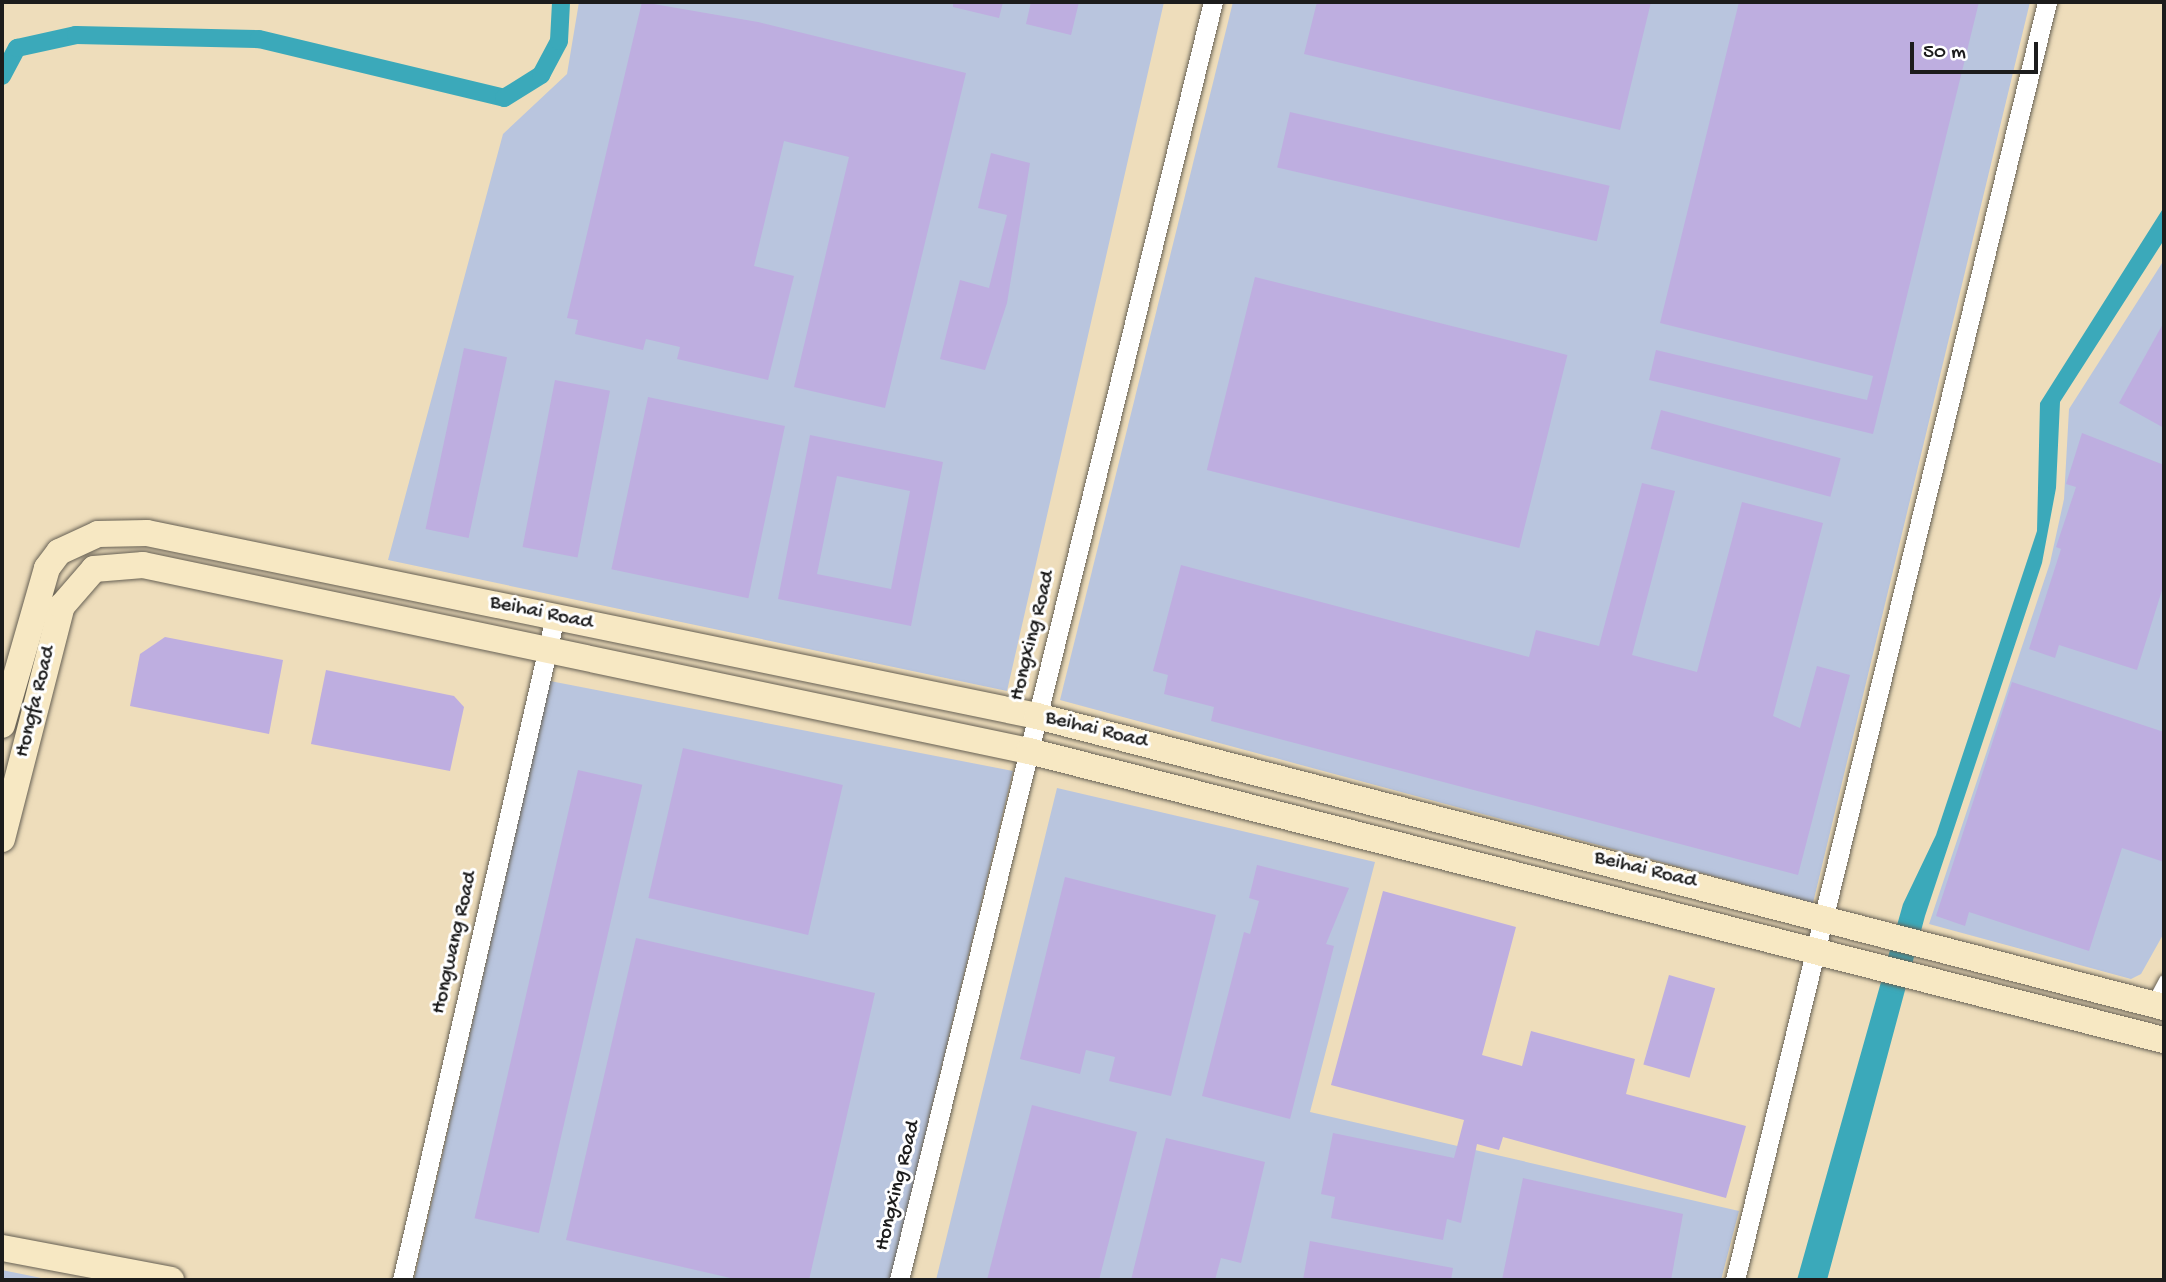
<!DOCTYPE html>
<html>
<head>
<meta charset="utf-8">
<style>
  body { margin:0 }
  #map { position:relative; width:2166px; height:1282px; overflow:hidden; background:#edb; font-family:"Gochi Hand",sans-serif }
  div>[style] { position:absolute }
  .industrial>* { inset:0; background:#b9c5de }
  .water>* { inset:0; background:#3ba9ba }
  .canal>* { height:18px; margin:-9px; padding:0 9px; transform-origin:9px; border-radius:9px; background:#3ba9ba }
  .building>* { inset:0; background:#beaee0; transform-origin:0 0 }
  .roads { filter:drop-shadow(0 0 2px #666054) drop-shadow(0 0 2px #666054) }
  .lane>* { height:10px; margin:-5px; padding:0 5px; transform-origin:5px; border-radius:5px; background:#fff }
  .street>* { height:19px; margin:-9.5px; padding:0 9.5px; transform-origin:9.5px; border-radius:9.5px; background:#fff }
  .secondary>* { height:26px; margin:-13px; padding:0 13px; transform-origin:13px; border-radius:13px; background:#f7e8c3 }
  span { translate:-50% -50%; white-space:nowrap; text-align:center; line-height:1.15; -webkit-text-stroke:6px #fff; paint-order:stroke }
  .street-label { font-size:21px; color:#1c1c1c }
  .frame { position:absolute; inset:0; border:4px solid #1c1c1c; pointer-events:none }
  .scale { position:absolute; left:1910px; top:42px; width:128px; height:32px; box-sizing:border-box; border:4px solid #1c1c1c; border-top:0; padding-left:9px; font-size:21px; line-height:24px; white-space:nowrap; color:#1c1c1c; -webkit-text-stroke:5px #fff; paint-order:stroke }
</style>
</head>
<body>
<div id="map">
  <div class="industrial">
    <i style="clip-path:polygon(579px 2px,1164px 2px,1007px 691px,388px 560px,503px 134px,567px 74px)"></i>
    <i style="clip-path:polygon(1233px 2px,2030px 2px,1813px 903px,1060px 700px)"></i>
    <i style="clip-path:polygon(2164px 260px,2164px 933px,2141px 974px,2131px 979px,1929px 924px,2050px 563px,2064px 499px,2069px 409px)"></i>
    <i style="clip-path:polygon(550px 681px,1013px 771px,890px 1280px,414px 1280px)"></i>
    <i style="clip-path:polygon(1057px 788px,1375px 862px,1310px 1112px,1739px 1211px,1721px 1280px,936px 1280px)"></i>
    <i style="clip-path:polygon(2px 1270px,51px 1280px,2px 1280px)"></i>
  </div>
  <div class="water">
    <i style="clip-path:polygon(2164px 207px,2164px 240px,2060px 402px,2056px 488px,2042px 563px,1925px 916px,1827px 1280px,1797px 1280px,1903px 904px,1936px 835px,2037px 531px,2040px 403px)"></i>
  </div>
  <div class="canal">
    <i style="left:2px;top:76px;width:32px;rotate:-62deg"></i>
    <i style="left:17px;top:48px;width:60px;rotate:-12.4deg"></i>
    <i style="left:76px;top:35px;width:183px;rotate:1.3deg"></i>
    <i style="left:259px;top:39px;width:252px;rotate:13.5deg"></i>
    <i style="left:504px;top:98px;width:44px;rotate:-31.9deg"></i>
    <i style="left:541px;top:75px;width:38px;rotate:-62deg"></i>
    <i style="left:559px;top:41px;width:39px;rotate:-87deg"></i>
  </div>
  <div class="building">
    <i style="clip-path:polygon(642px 2px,758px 22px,966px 73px,885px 408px,794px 387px,849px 157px,784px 141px,754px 266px,794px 276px,768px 380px,677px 359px,680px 347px,646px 339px,643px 350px,575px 334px,578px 320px,567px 318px)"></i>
    <i style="clip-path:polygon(953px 2px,1003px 2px,999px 18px,953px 7px)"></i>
    <i style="clip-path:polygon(1031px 2px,1079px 2px,1071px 35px,1026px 24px)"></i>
    <i style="clip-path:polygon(1317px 2px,1651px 2px,1620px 130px,1304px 54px)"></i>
    <i style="clip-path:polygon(1739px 2px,1979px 2px,1873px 434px,1649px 380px,1656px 350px,1867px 400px,1873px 376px,1660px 323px)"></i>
    <i style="left:1290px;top:112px;width:328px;height:57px;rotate:13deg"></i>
    <i style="clip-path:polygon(991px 153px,1030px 163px,1007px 303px,985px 370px,940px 359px,960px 280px,989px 288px,1007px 215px,978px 208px)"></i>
    <i style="left:1255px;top:277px;width:322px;height:199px;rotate:14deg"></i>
    <i style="clip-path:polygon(2164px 322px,2164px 428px,2119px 403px)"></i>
    <i style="left:464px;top:348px;width:44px;height:185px;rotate:12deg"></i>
    <i style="left:555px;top:380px;width:56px;height:170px;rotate:11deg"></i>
    <i style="left:648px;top:397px;width:140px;height:176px;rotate:12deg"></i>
    <i style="left:1661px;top:410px;width:186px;height:40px;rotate:15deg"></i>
    <i style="clip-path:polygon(2082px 433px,2164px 465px,2164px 584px,2137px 670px,2059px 645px,2055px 658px,2029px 649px,2061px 549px,2056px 547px,2076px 487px,2066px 484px)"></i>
    <i style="clip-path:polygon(evenodd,810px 435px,943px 462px,911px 626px,778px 599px,810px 435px,837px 476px,910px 491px,891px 589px,817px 574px,837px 476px)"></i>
    <i style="clip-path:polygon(1642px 483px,1675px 491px,1632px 655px,1697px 672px,1742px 502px,1823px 523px,1773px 716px,1800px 728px,1817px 666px,1850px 675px,1798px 875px,1211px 721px,1214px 707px,1164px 694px,1168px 675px,1153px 671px,1181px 565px,1529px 657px,1536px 630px,1599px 646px)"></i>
    <i style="clip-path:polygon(165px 637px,283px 660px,269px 734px,130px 706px,140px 654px)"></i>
    <i style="clip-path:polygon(326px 670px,454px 696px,464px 707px,450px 771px,311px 744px)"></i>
    <i style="clip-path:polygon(2012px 682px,2164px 732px,2164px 862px,2122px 848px,2089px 951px,1969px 912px,1965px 926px,1936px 916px)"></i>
    <i style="left:683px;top:748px;width:164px;height:154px;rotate:13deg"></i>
    <i style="left:578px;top:770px;width:66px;height:460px;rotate:13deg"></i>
    <i style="clip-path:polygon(1257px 865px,1349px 888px,1326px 944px,1334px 946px,1290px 1119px,1202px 1096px,1244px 932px,1250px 934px,1259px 901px,1249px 898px)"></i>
    <i style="clip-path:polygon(1065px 877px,1216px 915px,1171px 1096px,1109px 1081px,1115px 1057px,1086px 1050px,1080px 1074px,1020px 1059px)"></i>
    <i style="clip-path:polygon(1383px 891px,1516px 927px,1482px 1055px,1522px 1066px,1531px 1031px,1635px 1059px,1626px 1094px,1746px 1126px,1726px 1198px,1503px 1137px,1499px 1150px,1477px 1144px,1461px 1223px,1447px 1219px,1443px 1240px,1331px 1218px,1335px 1197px,1321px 1194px,1333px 1133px,1454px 1158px,1464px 1120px,1331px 1085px)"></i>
    <i style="clip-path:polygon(636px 938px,875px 993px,809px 1280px,739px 1280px,566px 1240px)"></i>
    <i style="left:1669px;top:975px;width:48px;height:93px;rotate:16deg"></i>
    <i style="clip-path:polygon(1032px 1105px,1137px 1132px,1099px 1280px,987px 1280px)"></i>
    <i style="clip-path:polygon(1166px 1138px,1265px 1162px,1241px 1263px,1221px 1258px,1215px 1280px,1131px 1280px)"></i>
    <i style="clip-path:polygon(1523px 1178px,1683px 1214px,1671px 1280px,1502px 1280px)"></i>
    <i style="clip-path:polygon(1310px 1241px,1453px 1268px,1451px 1280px,1303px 1280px)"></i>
  </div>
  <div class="roads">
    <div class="lane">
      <i style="left:2152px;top:1003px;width:26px;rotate:-62deg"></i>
    </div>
    <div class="street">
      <i style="left:402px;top:1280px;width:680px;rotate:-77.01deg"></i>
      <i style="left:899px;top:1280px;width:1316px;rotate:-76.2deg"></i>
      <i style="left:1735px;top:1280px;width:1316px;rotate:-76.28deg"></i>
    </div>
    <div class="secondary">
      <i style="left:2px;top:725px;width:163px;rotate:-74deg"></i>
      <i style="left:47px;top:568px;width:20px;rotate:-53deg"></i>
      <i style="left:59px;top:552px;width:43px;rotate:-24.8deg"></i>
      <i style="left:98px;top:534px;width:49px;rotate:-1.2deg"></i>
      <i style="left:147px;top:533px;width:909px;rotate:11.62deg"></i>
      <i style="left:1037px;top:716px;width:1164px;rotate:14.48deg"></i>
      <i style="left:2px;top:839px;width:241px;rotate:-75.6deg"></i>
      <i style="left:62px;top:606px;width:49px;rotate:-49.1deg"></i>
      <i style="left:94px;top:569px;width:49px;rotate:-4.7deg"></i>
      <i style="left:143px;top:565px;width:905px;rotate:11.86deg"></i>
      <i style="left:1029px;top:751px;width:1171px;rotate:14.29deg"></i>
      <i style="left:2px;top:1248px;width:172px;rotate:10.7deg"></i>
    </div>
  </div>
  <div class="street-label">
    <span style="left:541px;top:614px;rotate:12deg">Beihai Road</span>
    <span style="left:1034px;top:636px;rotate:-76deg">Hongxing Road</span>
    <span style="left:37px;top:702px;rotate:-76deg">Hongfa Road</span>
    <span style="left:1096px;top:731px;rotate:14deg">Beihai Road</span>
    <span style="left:1645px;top:871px;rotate:14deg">Beihai Road</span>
    <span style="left:456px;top:943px;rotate:-77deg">Hongwang Road</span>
    <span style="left:899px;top:1186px;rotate:-76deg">Hongxing Road</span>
  </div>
  <div class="frame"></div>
  <div class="scale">50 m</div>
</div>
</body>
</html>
